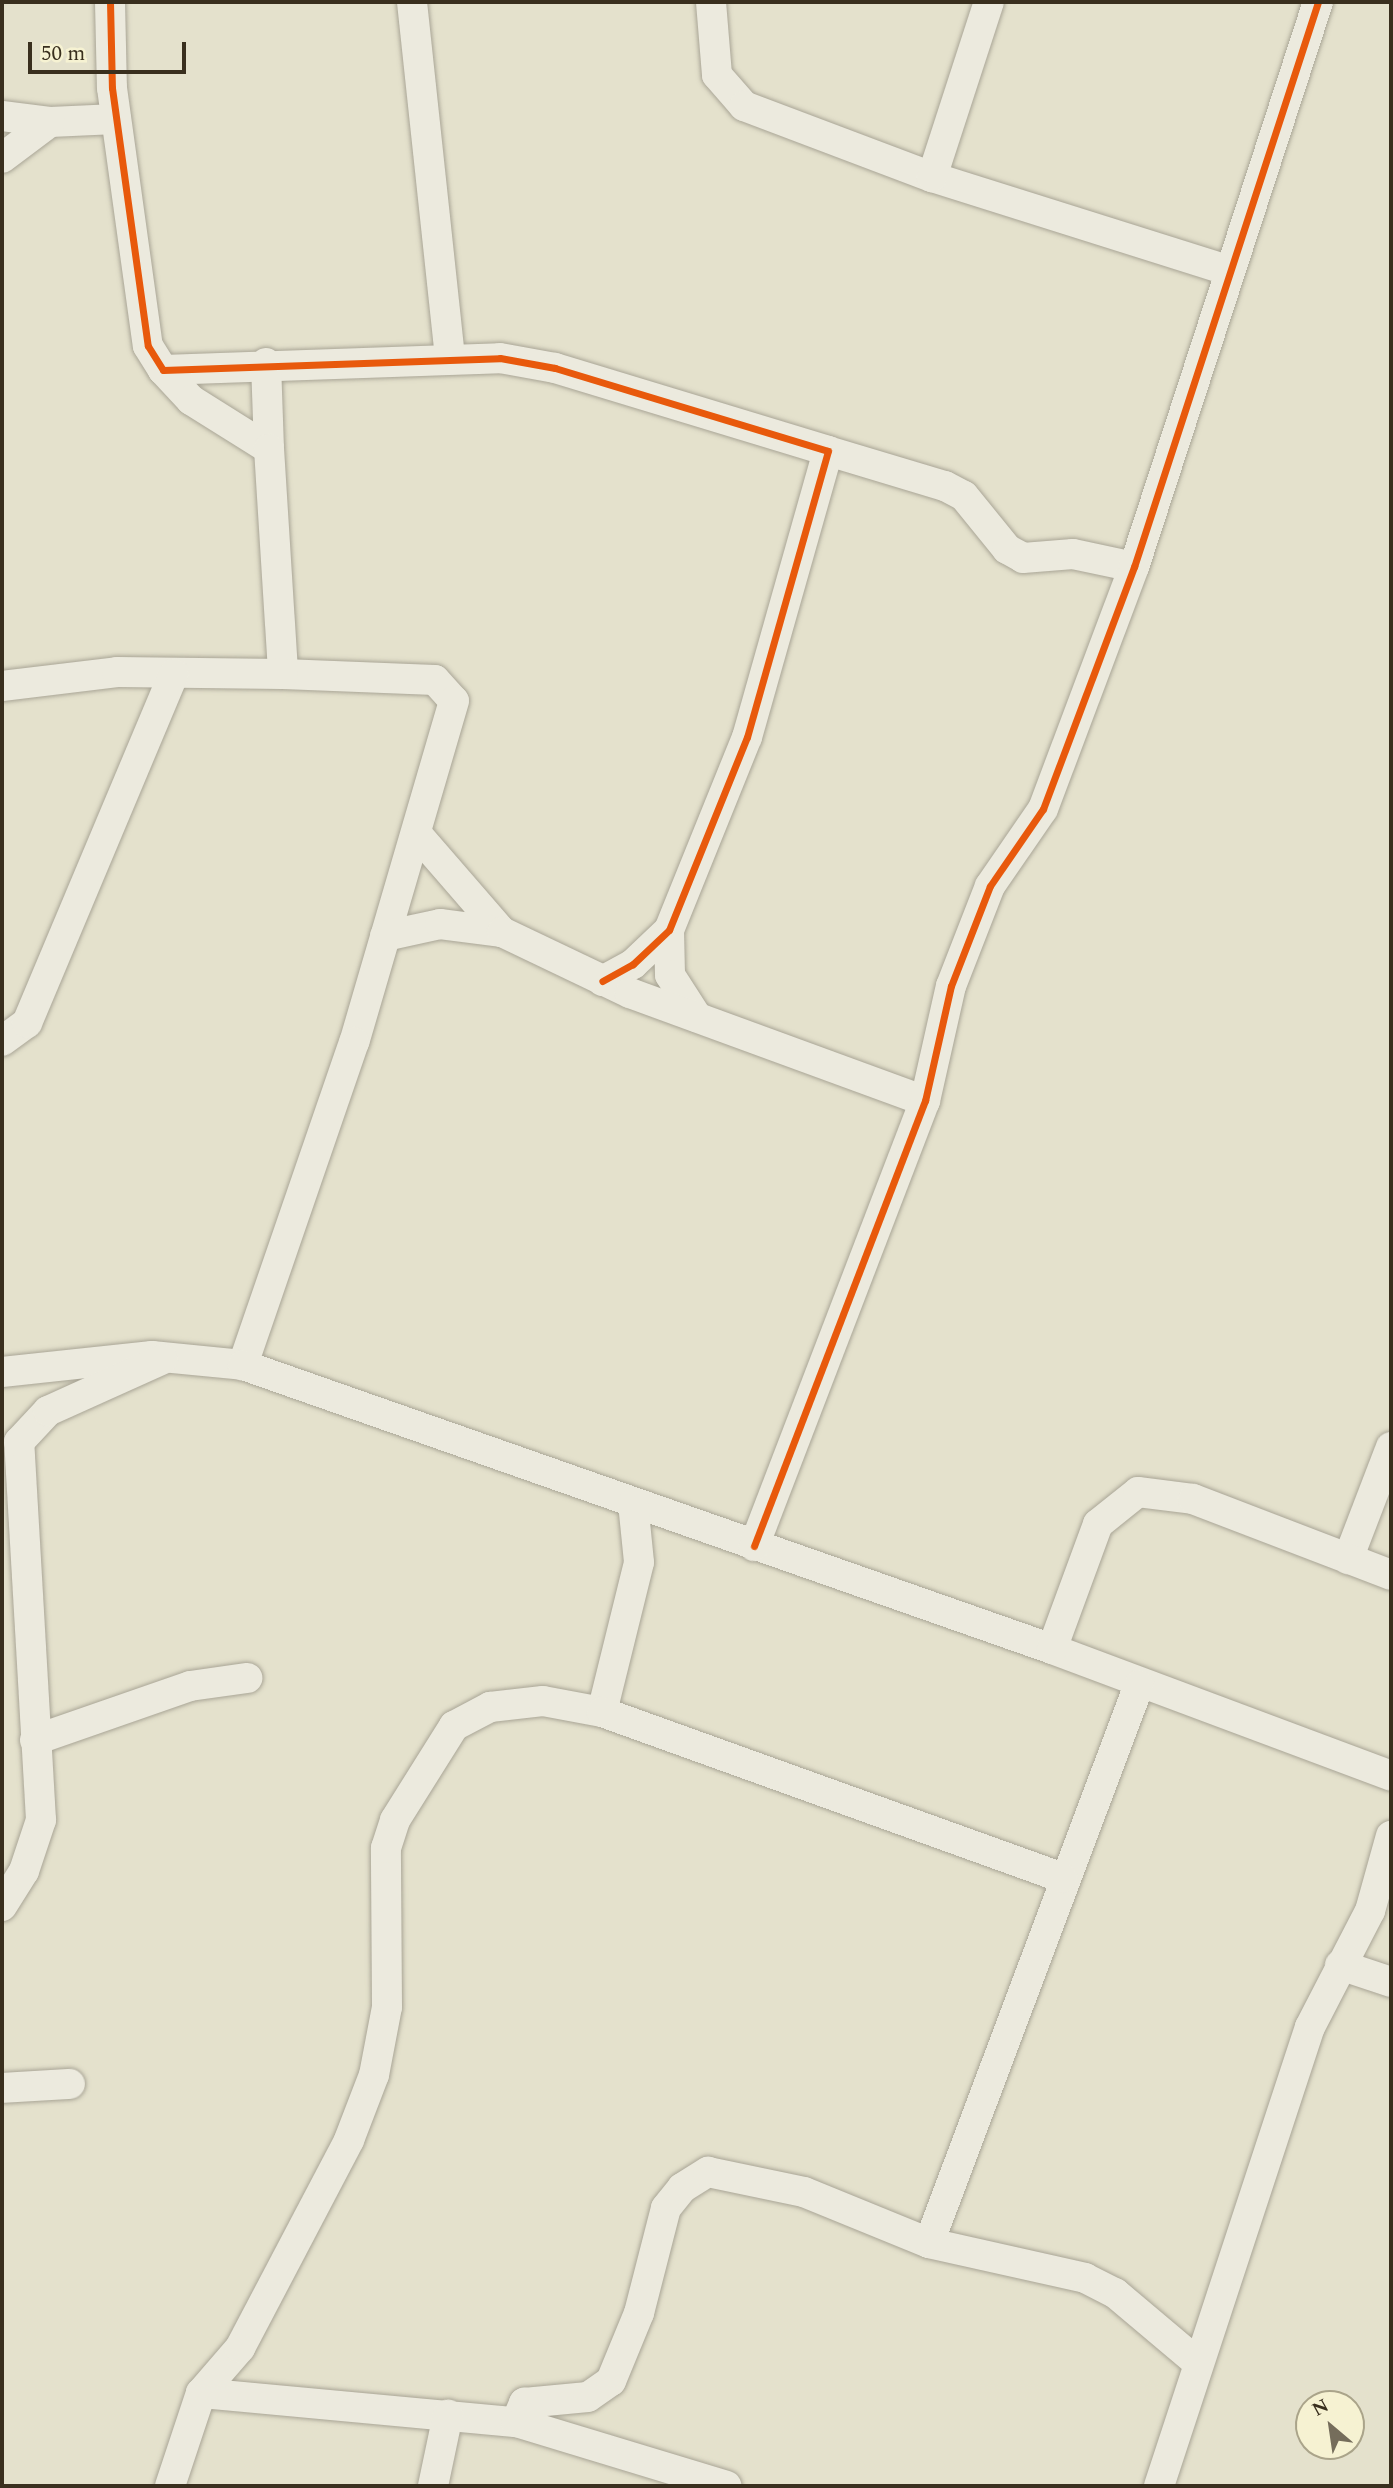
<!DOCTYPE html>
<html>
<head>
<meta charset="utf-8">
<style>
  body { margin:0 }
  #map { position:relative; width:1393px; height:2488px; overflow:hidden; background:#e4e1cc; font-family:Spectral,serif }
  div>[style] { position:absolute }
  .roads { filter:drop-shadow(0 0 2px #a9a596) drop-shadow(0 0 2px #a9a596) }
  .minor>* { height:30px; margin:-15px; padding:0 15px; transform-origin:15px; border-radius:15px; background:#eceade }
  .cycleway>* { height:7px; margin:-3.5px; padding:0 3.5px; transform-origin:3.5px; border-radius:3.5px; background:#e8590c }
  span { translate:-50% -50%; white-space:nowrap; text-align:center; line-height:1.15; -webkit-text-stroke:6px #f6f2d2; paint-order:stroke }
  .frame { position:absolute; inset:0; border:4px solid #392f1e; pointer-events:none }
  .north { position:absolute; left:1295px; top:2390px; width:70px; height:70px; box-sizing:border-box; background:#f6f2d2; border:2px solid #aaa48a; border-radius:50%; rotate:331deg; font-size:19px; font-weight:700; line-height:28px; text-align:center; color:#392f1e }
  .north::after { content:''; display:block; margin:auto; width:24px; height:32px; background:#756d5b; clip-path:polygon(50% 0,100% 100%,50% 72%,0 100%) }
  .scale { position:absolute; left:28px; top:42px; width:158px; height:32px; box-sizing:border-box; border:4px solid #392f1e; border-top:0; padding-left:9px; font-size:21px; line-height:24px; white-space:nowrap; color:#392f1e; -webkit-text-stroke:5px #f6f2d2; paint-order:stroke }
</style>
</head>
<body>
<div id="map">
  <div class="roads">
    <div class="minor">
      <i style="left:110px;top:2px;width:86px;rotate:88.7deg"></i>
      <i style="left:112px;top:88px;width:260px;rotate:82.1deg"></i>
      <i style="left:148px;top:346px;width:28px;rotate:58deg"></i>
      <i style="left:163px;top:370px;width:337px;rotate:-2deg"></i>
      <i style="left:500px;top:358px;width:56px;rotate:10.3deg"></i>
      <i style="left:555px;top:368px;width:285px;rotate:16.9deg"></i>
      <i style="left:828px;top:451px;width:297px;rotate:105.8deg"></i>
      <i style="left:747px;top:737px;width:208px;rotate:112deg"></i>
      <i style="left:669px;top:930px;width:50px;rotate:136.6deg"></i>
      <i style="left:633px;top:964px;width:35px;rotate:151deg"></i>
      <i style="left:412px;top:2px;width:355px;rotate:83.9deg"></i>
      <i style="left:711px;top:2px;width:73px;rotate:85.3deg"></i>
      <i style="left:717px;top:75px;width:41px;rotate:48.9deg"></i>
      <i style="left:744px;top:106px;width:201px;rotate:20.7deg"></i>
      <i style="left:932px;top:177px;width:309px;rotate:17.5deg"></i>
      <i style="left:2px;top:116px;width:48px;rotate:7.1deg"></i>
      <i style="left:50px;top:122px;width:66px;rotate:-2.6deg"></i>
      <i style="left:2px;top:158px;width:60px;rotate:-36.9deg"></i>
      <i style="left:932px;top:177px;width:184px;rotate:-72deg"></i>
      <i style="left:266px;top:363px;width:86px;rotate:88deg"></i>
      <i style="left:163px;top:370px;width:41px;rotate:47deg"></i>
      <i style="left:191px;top:400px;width:92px;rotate:32.1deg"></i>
      <i style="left:269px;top:449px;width:225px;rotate:86.4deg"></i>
      <i style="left:283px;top:674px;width:152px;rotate:2.3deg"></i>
      <i style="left:435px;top:680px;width:28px;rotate:48deg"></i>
      <i style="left:454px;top:701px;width:355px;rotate:106.3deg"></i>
      <i style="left:354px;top:1042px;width:342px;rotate:109deg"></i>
      <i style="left:828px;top:451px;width:122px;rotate:16.7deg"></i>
      <i style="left:945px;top:486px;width:21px;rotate:28deg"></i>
      <i style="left:964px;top:496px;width:68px;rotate:50.9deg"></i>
      <i style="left:1007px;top:549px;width:18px;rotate:29deg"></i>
      <i style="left:1023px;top:558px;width:50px;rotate:-4.6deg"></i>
      <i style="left:1073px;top:554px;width:62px;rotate:12deg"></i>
      <i style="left:2px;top:686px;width:116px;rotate:-6.9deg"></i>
      <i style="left:117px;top:672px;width:166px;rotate:0.7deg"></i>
      <i style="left:417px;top:834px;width:130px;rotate:49.1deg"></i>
      <i style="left:669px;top:930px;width:45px;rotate:88.7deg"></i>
      <i style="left:670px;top:975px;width:50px;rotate:57.3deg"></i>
      <i style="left:385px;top:936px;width:56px;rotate:-12.3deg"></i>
      <i style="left:440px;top:924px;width:63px;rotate:7.4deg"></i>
      <i style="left:502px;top:932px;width:142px;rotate:25.5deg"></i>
      <i style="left:630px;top:993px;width:314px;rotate:20.1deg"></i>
      <i style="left:2px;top:1041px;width:31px;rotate:-36deg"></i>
      <i style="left:27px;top:1023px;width:379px;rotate:-67.2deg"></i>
      <i style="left:2px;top:1372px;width:151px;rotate:-6.1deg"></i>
      <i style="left:152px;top:1356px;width:91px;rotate:5.6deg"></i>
      <i style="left:243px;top:1365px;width:857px;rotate:19.34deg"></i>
      <i style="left:1052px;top:1649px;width:362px;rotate:20.5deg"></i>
      <i style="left:754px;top:1546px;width:477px;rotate:-69deg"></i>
      <i style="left:925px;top:1101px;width:118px;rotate:-77.3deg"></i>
      <i style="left:951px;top:986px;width:107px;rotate:-68.7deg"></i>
      <i style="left:990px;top:886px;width:93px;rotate:-55.5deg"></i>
      <i style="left:1043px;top:809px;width:259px;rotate:-69.4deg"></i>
      <i style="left:1134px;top:567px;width:594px;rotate:-71.96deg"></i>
      <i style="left:1348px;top:1559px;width:120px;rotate:-69deg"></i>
      <i style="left:1052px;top:1649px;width:133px;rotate:-69.8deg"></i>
      <i style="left:1098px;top:1524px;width:51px;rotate:-38.7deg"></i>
      <i style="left:1138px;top:1492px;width:55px;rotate:7.3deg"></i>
      <i style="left:1193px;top:1499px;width:212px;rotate:21deg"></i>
      <i style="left:602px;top:1712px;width:154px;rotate:-76.1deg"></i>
      <i style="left:639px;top:1562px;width:59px;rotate:-95.8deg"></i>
      <i style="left:35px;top:1740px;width:164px;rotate:-19.2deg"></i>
      <i style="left:190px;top:1686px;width:58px;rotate:-8deg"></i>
      <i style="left:2px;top:1906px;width:41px;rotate:-57.8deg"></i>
      <i style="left:24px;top:1871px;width:54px;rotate:-71.6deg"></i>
      <i style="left:41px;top:1820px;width:379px;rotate:-93.3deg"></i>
      <i style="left:19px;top:1442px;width:42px;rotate:-46.9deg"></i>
      <i style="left:48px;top:1411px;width:126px;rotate:-24.3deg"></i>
      <i style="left:1340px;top:1965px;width:54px;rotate:18.4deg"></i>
      <i style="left:2px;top:2088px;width:68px;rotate:-3.4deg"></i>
      <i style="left:929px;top:2243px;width:596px;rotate:-69.38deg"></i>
      <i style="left:201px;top:2393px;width:316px;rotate:5.3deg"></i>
      <i style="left:516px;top:2422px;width:220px;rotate:16.9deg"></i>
      <i style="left:516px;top:2422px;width:21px;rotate:-67deg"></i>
      <i style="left:524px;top:2403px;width:64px;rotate:-5.4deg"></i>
      <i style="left:588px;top:2397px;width:28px;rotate:-35deg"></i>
      <i style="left:611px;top:2381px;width:74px;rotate:-67.6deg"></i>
      <i style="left:639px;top:2313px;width:108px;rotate:-75.6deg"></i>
      <i style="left:666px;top:2208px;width:26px;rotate:-51deg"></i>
      <i style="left:682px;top:2188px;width:31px;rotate:-32deg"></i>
      <i style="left:708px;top:2172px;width:98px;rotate:11.8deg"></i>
      <i style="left:804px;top:2192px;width:135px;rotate:22.2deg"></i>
      <i style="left:929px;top:2243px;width:160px;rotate:12.6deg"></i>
      <i style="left:1085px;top:2278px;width:34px;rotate:27deg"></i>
      <i style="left:1115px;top:2293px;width:109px;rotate:40.1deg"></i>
      <i style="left:170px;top:2486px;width:98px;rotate:-71.6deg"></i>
      <i style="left:201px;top:2393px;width:60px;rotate:-49.1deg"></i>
      <i style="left:240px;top:2348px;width:235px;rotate:-62.3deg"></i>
      <i style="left:349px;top:2140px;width:70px;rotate:-69deg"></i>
      <i style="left:374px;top:2075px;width:69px;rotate:-79.2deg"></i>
      <i style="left:387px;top:2007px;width:159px;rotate:-90.4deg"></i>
      <i style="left:386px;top:1848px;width:29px;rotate:-72deg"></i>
      <i style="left:395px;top:1820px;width:111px;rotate:-57.9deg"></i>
      <i style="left:454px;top:1726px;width:41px;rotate:-27.8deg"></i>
      <i style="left:490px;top:1707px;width:53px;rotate:-6.5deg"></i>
      <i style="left:543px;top:1701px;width:60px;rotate:10.6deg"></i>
      <i style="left:602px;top:1712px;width:489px;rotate:19.8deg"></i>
      <i style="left:433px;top:2486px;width:73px;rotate:-78.1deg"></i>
      <i style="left:1159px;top:2486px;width:483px;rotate:-71.8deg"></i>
      <i style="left:1310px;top:2027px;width:131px;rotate:-62.7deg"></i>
      <i style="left:1370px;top:1911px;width:78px;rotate:-74.4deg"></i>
    </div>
  </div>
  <div class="cycleway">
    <i style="left:110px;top:2px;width:86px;rotate:88.7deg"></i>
    <i style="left:112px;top:88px;width:260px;rotate:82.1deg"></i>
    <i style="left:148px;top:346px;width:28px;rotate:58deg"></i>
    <i style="left:163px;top:370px;width:337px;rotate:-2deg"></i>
    <i style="left:500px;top:358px;width:56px;rotate:10.3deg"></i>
    <i style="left:555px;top:368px;width:285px;rotate:16.9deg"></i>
    <i style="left:828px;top:451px;width:297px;rotate:105.8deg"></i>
    <i style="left:747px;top:737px;width:208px;rotate:112deg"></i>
    <i style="left:669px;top:930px;width:50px;rotate:136.6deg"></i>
    <i style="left:633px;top:964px;width:35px;rotate:151deg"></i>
    <i style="left:754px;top:1546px;width:477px;rotate:-69deg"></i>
    <i style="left:925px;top:1101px;width:118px;rotate:-77.3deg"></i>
    <i style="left:951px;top:986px;width:107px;rotate:-68.7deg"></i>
    <i style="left:990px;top:886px;width:93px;rotate:-55.5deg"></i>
    <i style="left:1043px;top:809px;width:259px;rotate:-69.4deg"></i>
    <i style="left:1134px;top:567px;width:594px;rotate:-71.96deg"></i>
  </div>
  <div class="frame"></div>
  <div class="north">N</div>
  <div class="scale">50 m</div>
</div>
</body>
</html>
